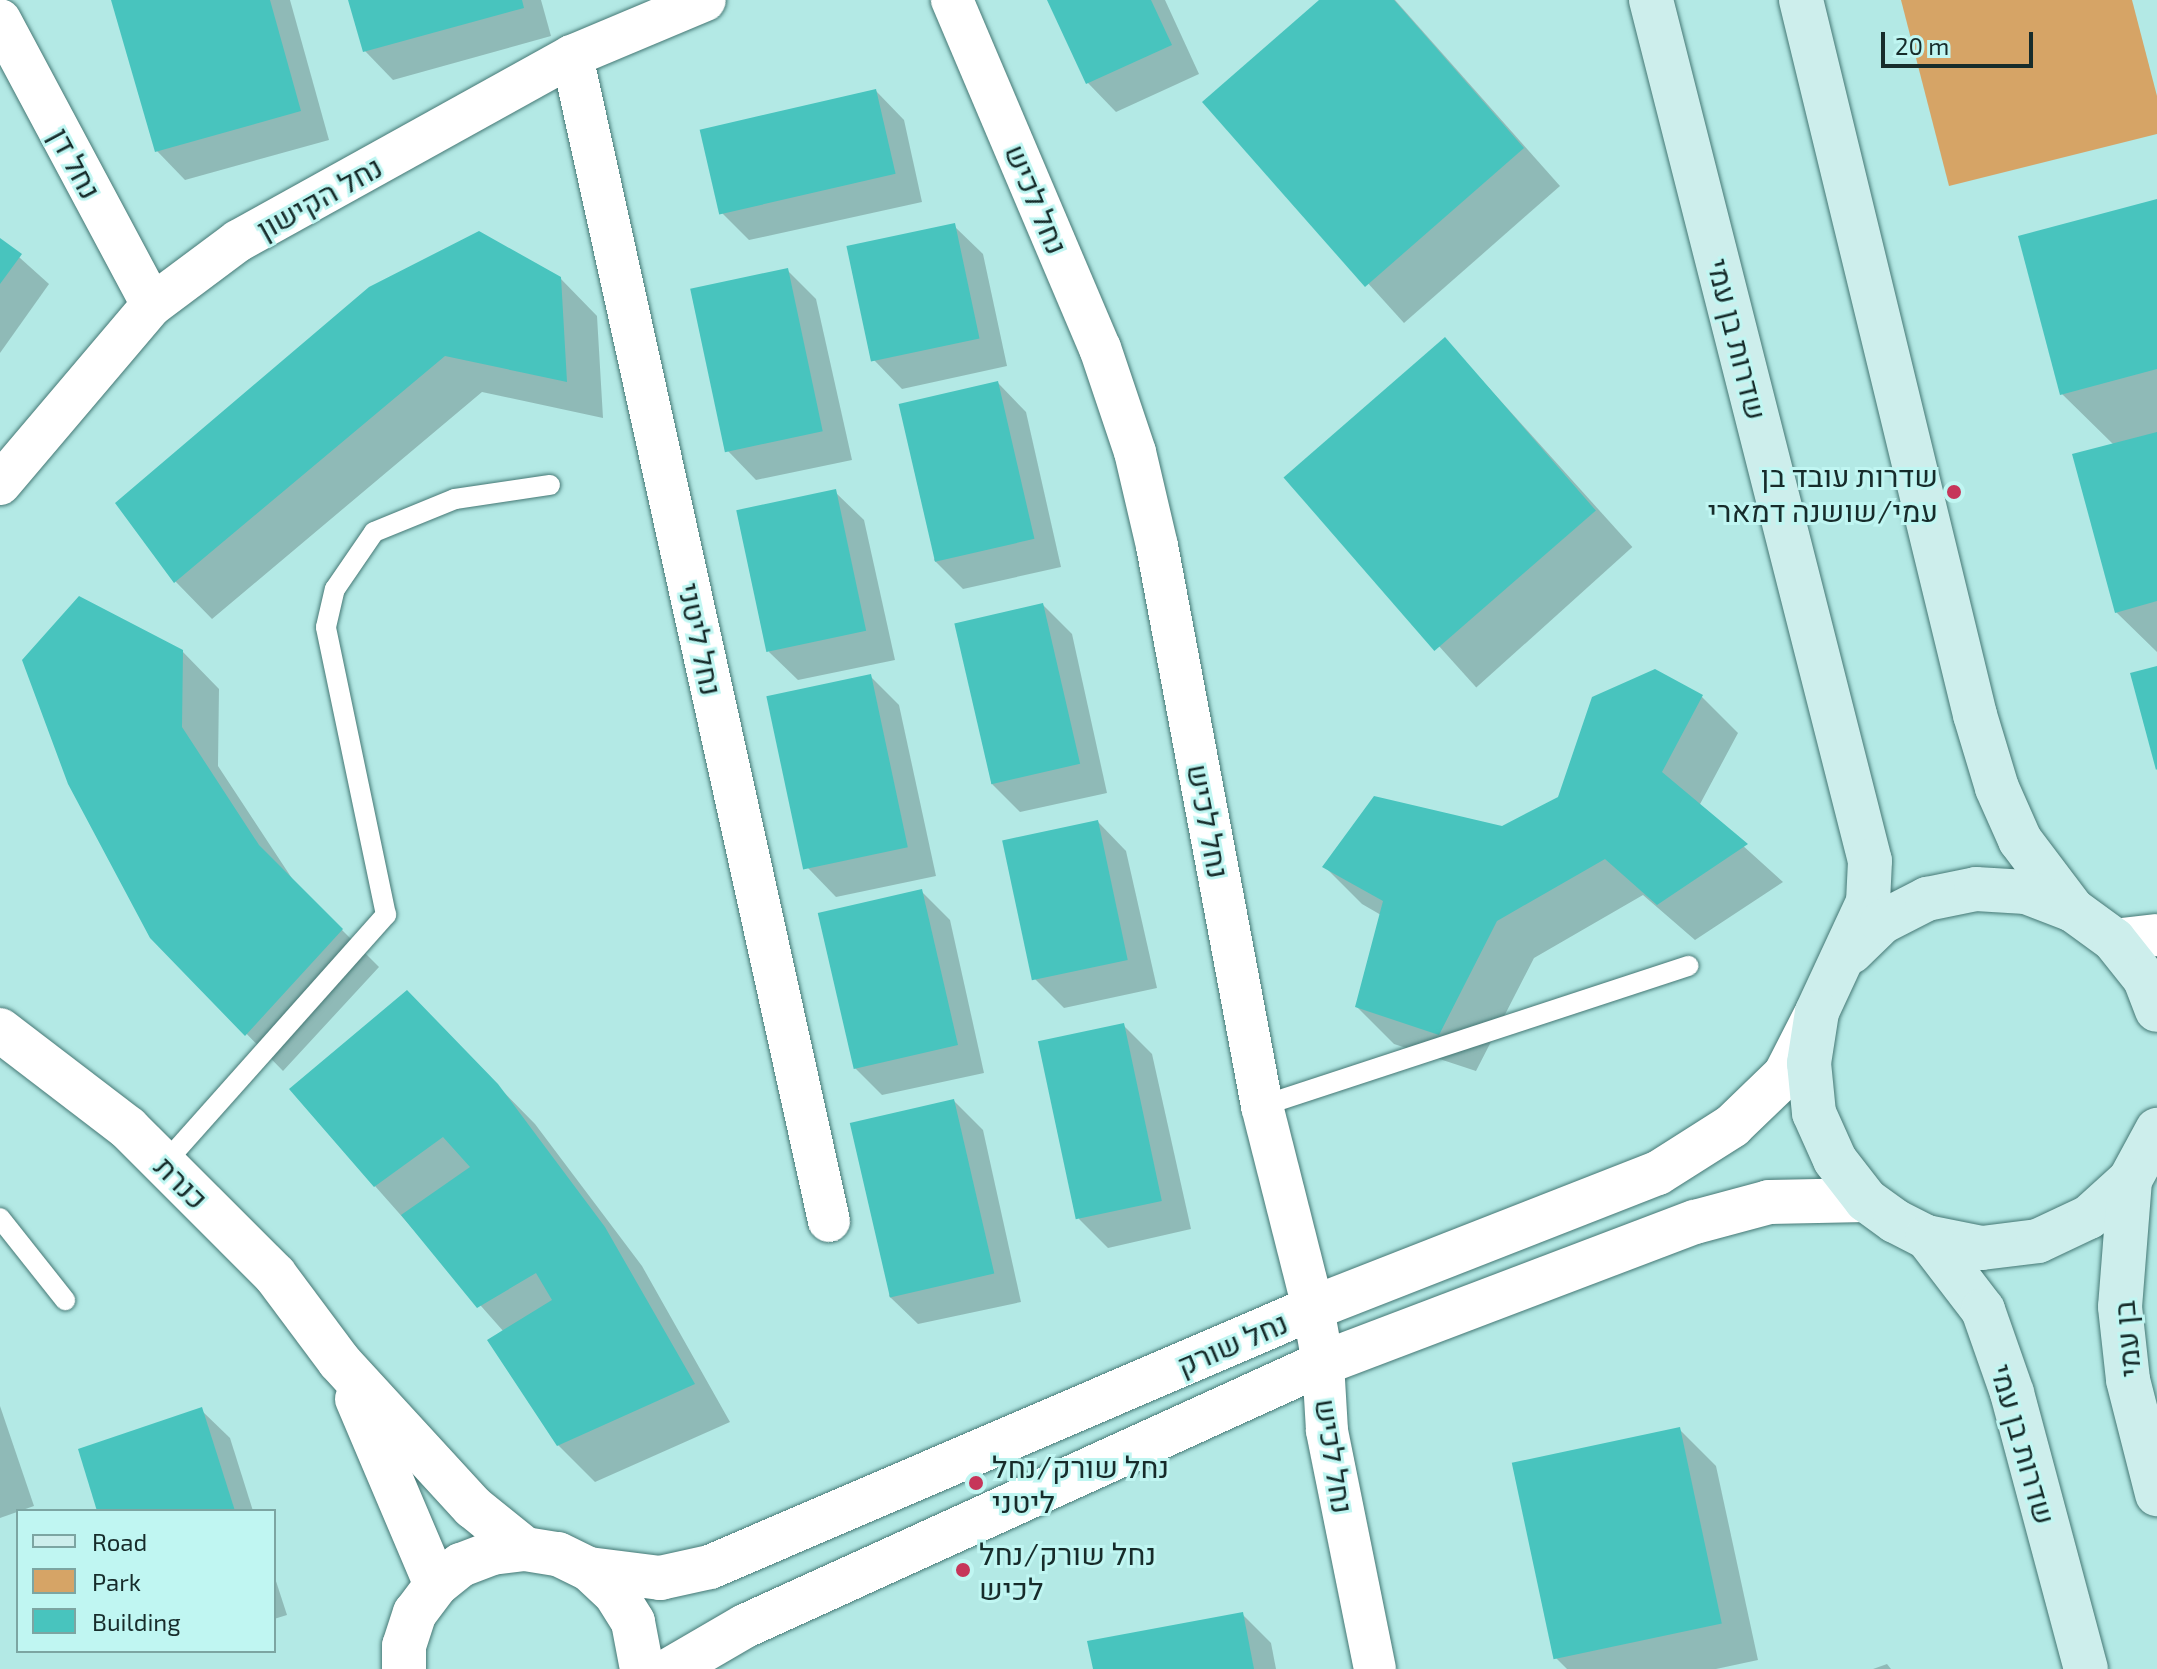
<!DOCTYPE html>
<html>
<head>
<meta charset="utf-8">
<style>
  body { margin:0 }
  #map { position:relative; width:2157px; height:1669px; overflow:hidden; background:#b3e9e5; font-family:"Exo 2",Heebo,sans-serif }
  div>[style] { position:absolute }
  .green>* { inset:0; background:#d6a466 }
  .shadow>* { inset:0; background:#0003; transform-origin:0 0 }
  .building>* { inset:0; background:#48c4be; transform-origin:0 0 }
  .roads { filter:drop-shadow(0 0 2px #457875) drop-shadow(0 0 2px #457875) }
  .service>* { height:20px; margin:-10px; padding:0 10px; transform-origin:10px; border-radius:10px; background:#fff }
  .minor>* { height:42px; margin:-21px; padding:0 21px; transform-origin:21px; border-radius:21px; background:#fff }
  .tertiary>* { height:44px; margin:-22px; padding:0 22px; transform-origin:22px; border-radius:22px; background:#fff }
  .secondary>* { height:44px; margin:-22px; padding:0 22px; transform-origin:22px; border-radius:22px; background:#cdeeec }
  .dots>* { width:22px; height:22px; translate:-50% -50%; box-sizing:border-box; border:4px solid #c0f6f2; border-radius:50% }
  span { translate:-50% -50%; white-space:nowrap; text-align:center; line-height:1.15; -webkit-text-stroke:6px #c0f6f2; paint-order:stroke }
  .street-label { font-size:30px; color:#172c2b }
  .poi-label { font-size:30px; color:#172c2b }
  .right { translate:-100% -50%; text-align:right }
  .left { translate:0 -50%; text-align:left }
  .legend { position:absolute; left:16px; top:1509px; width:260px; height:144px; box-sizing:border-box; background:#c0f6f2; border:2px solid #7ca5a2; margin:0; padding:10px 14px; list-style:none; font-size:24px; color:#172c2b }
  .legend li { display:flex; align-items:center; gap:16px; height:40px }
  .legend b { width:40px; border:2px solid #7ca5a2 }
  .scale { position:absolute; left:1881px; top:32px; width:152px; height:36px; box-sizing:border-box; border:4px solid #172c2b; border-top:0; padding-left:10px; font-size:24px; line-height:28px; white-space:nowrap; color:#172c2b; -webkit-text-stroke:6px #c0f6f2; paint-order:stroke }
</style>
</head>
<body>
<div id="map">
  <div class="green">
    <i style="clip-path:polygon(1901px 0,2132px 0,2157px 96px,2157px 134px,1949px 186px)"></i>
  </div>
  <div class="shadow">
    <i style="clip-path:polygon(113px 0,290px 0,329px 140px,185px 180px,157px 151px)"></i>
    <i style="clip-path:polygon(350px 0,541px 0,551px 36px,393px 80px,365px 51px)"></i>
    <i style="clip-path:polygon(1049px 0,1165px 0,1199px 74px,1116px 112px,1088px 83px)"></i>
    <i style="clip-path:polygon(1322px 0,1395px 0,1560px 186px,1404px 323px,1205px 103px)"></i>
    <i style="clip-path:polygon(876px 91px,904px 120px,922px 202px,749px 240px,720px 211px)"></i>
    <i style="clip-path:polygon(2157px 201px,2157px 652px,2116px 612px,2114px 445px,2062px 394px)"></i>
    <i style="clip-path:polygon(954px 226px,983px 254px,1007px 366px,902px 389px,874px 360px)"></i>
    <i style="clip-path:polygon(0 240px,49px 284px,0 353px)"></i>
    <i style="clip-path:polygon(787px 270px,816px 299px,852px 460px,756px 480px,728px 451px)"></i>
    <i style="clip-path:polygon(560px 278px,597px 316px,603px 418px,482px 392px,212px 619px,176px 582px,118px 503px)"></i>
    <i style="left:1445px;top:339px;width:280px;height:210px;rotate:48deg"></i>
    <i style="clip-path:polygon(998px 383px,1026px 412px,1061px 567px,963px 589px,934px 560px)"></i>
    <i style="clip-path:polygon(835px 492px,864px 520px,895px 660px,798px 680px,769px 652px)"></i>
    <i style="clip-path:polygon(1043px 605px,1072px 634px,1107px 793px,1020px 812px,991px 783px)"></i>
    <i style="clip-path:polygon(182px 651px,219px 689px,218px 766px,295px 883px,379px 967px,283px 1071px,152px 937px)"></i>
    <i style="clip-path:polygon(870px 676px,899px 705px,936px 876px,836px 897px,808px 868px)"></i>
    <i style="clip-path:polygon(1701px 696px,1738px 733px,1699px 806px,1783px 882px,1695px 940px,1643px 895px,1534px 958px,1476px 1071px,1394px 1044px,1357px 1007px,1381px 915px,1362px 904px,1325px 867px,1503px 828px,1560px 798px)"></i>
    <i style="clip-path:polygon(1098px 822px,1126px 851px,1157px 988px,1064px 1008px,1035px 979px)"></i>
    <i style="clip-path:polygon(921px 891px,950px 920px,984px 1073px,882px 1095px,854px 1067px)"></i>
    <i style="clip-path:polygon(1124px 1026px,1152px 1054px,1191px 1229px,1108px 1248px,1079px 1219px)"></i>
    <i style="clip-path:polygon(443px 1030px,535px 1124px,642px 1266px,730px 1422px,595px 1482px,558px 1445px,504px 1332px,375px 1186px)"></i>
    <i style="clip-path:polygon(954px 1101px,983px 1130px,1021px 1302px,918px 1324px,889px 1296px)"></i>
    <i style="clip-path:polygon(0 1406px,34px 1506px,0 1518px)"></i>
    <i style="clip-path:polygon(201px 1410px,230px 1438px,253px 1511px,99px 1511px)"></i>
    <i style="clip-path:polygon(1679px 1429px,1716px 1466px,1758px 1660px,1716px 1669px,1567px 1669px,1556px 1658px)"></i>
    <i style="clip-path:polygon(274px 1575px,287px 1615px,274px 1619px)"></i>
    <i style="clip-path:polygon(1242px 1614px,1271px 1643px,1276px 1669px,1095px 1669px)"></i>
    <i style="clip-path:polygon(1887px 1664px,1891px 1669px,1873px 1669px)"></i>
  </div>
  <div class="building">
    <i style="clip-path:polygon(111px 0,270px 0,301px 111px,155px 152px)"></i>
    <i style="clip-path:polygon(348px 0,522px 0,524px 8px,363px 52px)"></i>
    <i style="clip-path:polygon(1047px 0,1151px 0,1172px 45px,1086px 84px)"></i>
    <i style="clip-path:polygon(1319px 0,1394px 0,1524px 148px,1365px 287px,1202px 102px)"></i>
    <i style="left:876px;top:89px;width:87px;height:181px;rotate:77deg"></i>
    <i style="clip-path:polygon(2157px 199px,2157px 369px,2060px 395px,2018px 236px)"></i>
    <i style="left:955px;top:223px;width:118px;height:111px;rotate:78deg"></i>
    <i style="clip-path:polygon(479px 231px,561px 277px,567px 382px,445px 356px,174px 583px,115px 503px,369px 287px)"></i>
    <i style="clip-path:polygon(0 238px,22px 254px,0 284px)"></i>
    <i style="left:788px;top:268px;width:167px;height:100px;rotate:78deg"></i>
    <i style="left:1445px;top:337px;width:230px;height:214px;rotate:49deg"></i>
    <i style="left:998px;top:381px;width:162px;height:102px;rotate:77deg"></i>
    <i style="clip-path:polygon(2157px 432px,2157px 601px,2115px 613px,2072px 454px)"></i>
    <i style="left:836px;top:489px;width:145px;height:102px;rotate:78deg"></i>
    <i style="clip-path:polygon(79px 596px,183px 650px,182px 727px,259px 845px,343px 929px,245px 1036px,150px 938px,68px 784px,22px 660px)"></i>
    <i style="left:1043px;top:603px;width:165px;height:91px;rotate:77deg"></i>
    <i style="clip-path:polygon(2157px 666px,2157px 769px,2156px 770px,2130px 673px)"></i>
    <i style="clip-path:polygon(1655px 669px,1703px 695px,1662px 772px,1748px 844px,1657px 905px,1605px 859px,1497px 921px,1439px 1035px,1355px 1007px,1383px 901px,1322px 867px,1374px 796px,1502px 826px,1558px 797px,1592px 697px)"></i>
    <i style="left:871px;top:674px;width:177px;height:107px;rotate:78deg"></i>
    <i style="left:1098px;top:820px;width:143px;height:98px;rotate:78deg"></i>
    <i style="left:922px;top:889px;width:160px;height:107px;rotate:77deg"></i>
    <i style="clip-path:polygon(407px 990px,498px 1084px,605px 1227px,695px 1384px,557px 1446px,487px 1340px,552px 1300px,536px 1273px,477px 1308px,401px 1215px,470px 1167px,443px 1137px,374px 1187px,289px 1089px)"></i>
    <i style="left:1124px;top:1023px;width:182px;height:88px;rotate:78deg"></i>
    <i style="left:954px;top:1099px;width:179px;height:107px;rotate:77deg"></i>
    <i style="clip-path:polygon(202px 1407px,235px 1511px,97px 1511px,78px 1449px)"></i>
    <i style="left:1680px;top:1427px;width:201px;height:172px;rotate:78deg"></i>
    <i style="clip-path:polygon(1243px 1612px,1254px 1669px,1093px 1669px,1087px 1641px)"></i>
  </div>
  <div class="roads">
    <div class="service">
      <i style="left:1262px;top:1106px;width:449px;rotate:-18.2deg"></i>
      <i style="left:164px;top:1164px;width:334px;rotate:-48.3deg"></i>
      <i style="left:386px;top:915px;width:294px;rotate:-101.8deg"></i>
      <i style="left:326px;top:627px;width:39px;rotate:-77deg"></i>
      <i style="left:335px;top:589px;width:69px;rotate:-55.6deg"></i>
      <i style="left:374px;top:532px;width:87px;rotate:-22.2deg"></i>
      <i style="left:455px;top:499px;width:96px;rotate:-8.4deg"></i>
      <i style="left:0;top:1218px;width:105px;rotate:51.6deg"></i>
    </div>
    <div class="minor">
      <i style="left:952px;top:0;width:378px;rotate:67deg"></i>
      <i style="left:1100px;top:348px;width:110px;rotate:71.4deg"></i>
      <i style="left:1135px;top:452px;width:97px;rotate:76.8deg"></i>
      <i style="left:1157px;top:546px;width:570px;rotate:79.38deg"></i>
      <i style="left:1262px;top:1106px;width:208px;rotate:75.8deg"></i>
      <i style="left:1313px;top:1308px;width:56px;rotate:79.7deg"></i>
      <i style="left:1323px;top:1363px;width:68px;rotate:86.6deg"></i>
      <i style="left:1327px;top:1431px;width:243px;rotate:78.6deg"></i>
      <i style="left:0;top:20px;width:323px;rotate:61.9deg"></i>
      <i style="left:572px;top:56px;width:1193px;rotate:77.56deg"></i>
      <i style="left:0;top:484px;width:235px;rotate:-49.7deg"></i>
      <i style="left:152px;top:305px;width:107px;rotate:-36.7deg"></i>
      <i style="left:238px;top:241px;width:382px;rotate:-29deg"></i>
      <i style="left:572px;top:56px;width:144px;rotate:-22.8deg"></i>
      <i style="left:2114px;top:940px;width:43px;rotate:-6.6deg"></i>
    </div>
    <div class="tertiary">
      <i style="left:0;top:1030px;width:161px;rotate:37.4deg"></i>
      <i style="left:128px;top:1128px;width:208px;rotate:45deg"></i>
      <i style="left:275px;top:1275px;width:107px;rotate:53.3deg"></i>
      <i style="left:339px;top:1361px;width:198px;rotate:47.5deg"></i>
      <i style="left:473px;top:1507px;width:67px;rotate:38.9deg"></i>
      <i style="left:357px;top:1399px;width:202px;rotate:67deg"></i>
      <i style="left:589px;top:1569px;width:72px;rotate:7.2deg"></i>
      <i style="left:660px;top:1578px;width:51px;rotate:-12.4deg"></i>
      <i style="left:710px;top:1567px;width:656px;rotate:-23.24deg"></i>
      <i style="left:1313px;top:1308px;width:370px;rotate:-21.4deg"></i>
      <i style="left:1658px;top:1173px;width:88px;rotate:-32.4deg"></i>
      <i style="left:1732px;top:1126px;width:74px;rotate:-43.9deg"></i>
      <i style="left:1785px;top:1075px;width:66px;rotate:-63deg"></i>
      <i style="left:404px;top:1669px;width:23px;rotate:-90deg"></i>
      <i style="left:404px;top:1646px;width:35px;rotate:-72deg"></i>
      <i style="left:415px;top:1613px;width:35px;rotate:-53deg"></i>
      <i style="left:436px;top:1585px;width:32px;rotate:-39deg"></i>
      <i style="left:461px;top:1565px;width:33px;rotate:-21deg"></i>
      <i style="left:492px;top:1553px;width:33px;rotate:-7deg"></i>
      <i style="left:525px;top:1549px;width:33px;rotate:9deg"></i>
      <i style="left:558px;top:1554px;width:34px;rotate:26deg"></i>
      <i style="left:589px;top:1569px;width:35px;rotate:43deg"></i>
      <i style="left:615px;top:1593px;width:34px;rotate:58deg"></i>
      <i style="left:633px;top:1622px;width:48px;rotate:79.2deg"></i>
      <i style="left:671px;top:1669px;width:86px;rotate:-30.2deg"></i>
      <i style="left:745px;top:1626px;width:635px;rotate:-24.47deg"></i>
      <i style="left:1323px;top:1363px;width:398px;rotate:-20.8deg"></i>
      <i style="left:1695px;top:1222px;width:77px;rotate:-15.1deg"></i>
      <i style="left:1769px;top:1202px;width:97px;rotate:-1.2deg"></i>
    </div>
    <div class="secondary">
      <i style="left:1651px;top:0;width:888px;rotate:75.73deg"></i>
      <i style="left:1870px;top:861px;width:41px;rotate:92.8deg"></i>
      <i style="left:1868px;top:902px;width:121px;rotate:114.9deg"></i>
      <i style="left:1817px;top:1012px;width:52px;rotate:98.9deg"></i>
      <i style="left:1809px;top:1063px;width:50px;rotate:84.3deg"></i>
      <i style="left:1814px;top:1113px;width:51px;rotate:65.9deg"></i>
      <i style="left:1835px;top:1160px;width:51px;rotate:52.2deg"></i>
      <i style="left:1866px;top:1200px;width:36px;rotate:36deg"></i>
      <i style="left:1895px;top:1221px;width:36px;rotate:27deg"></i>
      <i style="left:1927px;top:1237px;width:56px;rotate:11.3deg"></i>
      <i style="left:1982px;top:1248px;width:56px;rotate:-7.1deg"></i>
      <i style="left:2038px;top:1241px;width:56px;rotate:-25.2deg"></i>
      <i style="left:2089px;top:1217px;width:55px;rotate:-42.1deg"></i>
      <i style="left:2130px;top:1180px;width:57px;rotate:-61.6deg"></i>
      <i style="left:1801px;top:0;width:736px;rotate:76.32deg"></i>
      <i style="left:1975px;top:715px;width:76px;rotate:73.2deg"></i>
      <i style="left:1997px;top:788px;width:57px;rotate:66.1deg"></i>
      <i style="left:2020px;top:840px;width:88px;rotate:52.9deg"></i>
      <i style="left:1851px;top:952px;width:43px;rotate:-44.1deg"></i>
      <i style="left:1882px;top:922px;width:51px;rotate:-27.1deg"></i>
      <i style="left:1927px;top:899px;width:50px;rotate:-11.5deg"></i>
      <i style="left:1976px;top:889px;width:50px;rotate:3.4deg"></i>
      <i style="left:2026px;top:892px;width:50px;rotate:21deg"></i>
      <i style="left:2073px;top:910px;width:51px;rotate:36.2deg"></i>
      <i style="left:2114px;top:940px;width:50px;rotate:51.5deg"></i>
      <i style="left:2145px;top:979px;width:33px;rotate:69deg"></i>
      <i style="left:2130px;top:1180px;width:127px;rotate:94.5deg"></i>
      <i style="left:2120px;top:1307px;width:73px;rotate:83.7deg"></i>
      <i style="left:2128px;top:1380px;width:118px;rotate:75.7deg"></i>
      <i style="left:1927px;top:1237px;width:92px;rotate:52.5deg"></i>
      <i style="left:1983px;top:1310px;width:88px;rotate:70.7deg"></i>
      <i style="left:2012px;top:1393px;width:286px;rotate:75deg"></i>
    </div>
  </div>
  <div class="dots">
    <i style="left:1954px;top:492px;background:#c6365a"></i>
    <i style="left:976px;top:1483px;background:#c6365a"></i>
    <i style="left:963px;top:1570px;background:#c6365a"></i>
  </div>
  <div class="street-label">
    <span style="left:76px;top:163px;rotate:62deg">נחל דן</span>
    <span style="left:319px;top:197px;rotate:-29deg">נחל הקישון</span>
    <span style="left:1037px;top:199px;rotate:67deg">נחל לכיש</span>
    <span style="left:1738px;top:339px;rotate:76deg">שדרות בן עמי</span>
    <span style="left:701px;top:639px;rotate:78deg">נחל ליטני</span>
    <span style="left:1209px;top:821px;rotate:79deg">נחל לכיש</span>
    <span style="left:182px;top:1182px;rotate:45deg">כנרת</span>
    <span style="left:2126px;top:1339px;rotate:-95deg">בן עמי</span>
    <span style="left:1232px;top:1343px;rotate:-23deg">נחל שורק</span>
    <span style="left:2024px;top:1444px;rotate:74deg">שדרות בן עמי</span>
    <span style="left:1335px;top:1456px;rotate:81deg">נחל לכיש</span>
  </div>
  <div class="poi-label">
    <span class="right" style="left:1938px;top:492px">שדרות עובד בן<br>עמי/שושנה דמארי</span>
    <span class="left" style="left:992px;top:1483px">נחל שורק/נחל<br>ליטני</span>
    <span class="left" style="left:979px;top:1570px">נחל שורק/נחל<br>לכיש</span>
  </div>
  <ul class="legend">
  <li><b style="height:10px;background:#cdeeec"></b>Road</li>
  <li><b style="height:22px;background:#d6a466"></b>Park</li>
  <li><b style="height:22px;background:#48c4be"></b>Building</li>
  </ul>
  <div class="scale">20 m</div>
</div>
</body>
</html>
